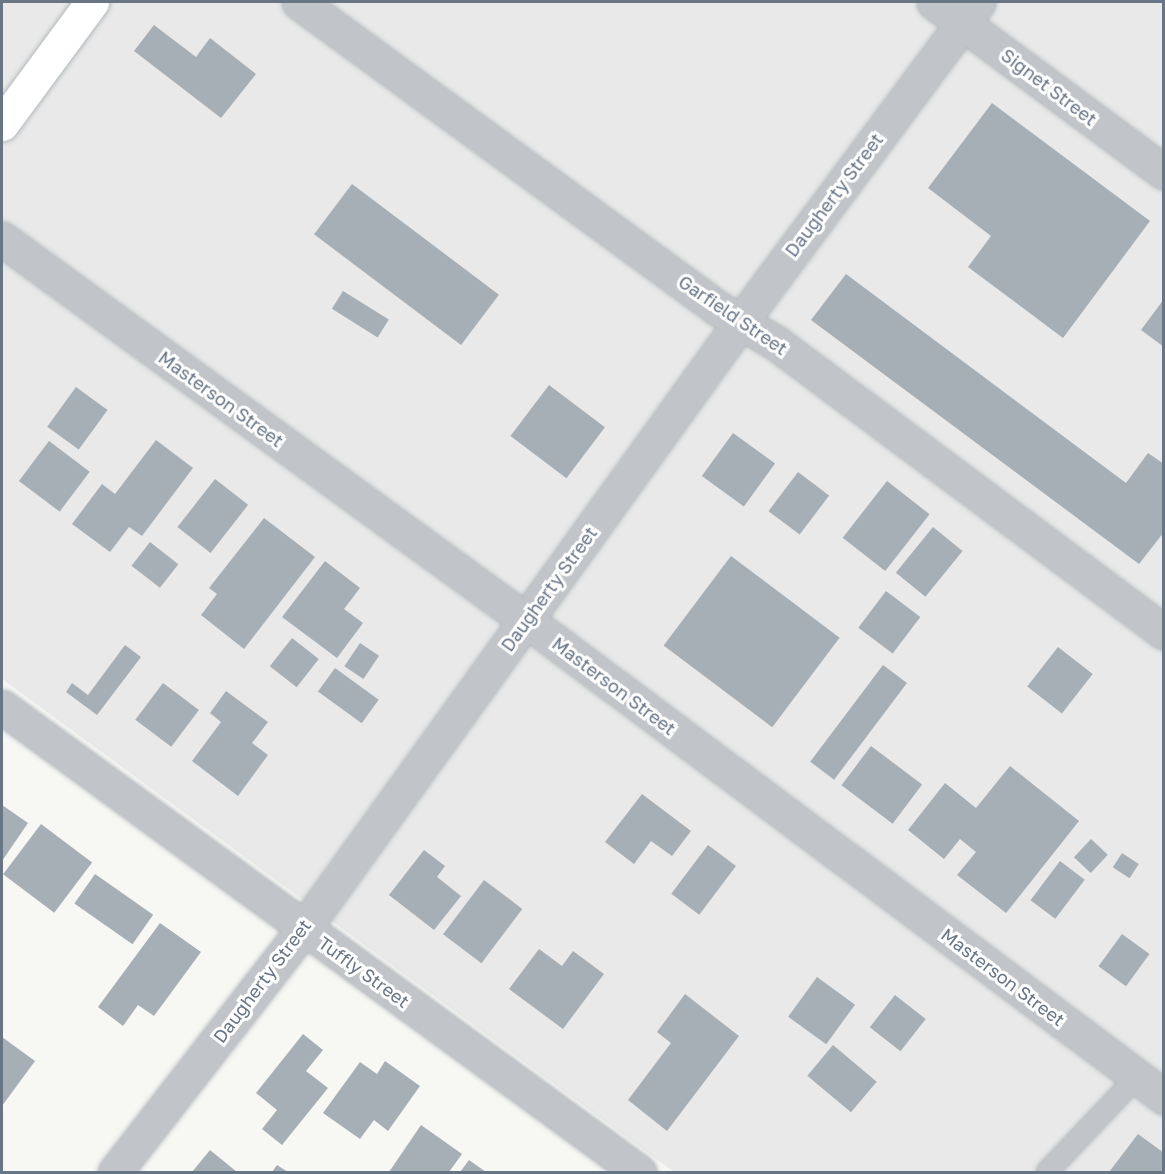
<!DOCTYPE html>
<html>
<head>
<meta charset="utf-8">
<style>
  body { margin:0 }
  #map { position:relative; width:1165px; height:1174px; overflow:hidden; background:#f7f7f4; font-family:"Golos Text",sans-serif }
  div>[style] { position:absolute }
  .built>* { inset:0; background:#e8e9e8 }
  .building>* { inset:0; background:#a7afb6; transform-origin:0 0 }
  .roads { filter:drop-shadow(0 0 2px #b3b8bd) drop-shadow(0 0 2px #b3b8bd) }
  .lane>* { height:20px; margin:-10px; padding:0 10px; transform-origin:10px; border-radius:10px; background:#c1c4c8 }
  .street>* { height:33px; margin:-16.5px; padding:0 16.5px; transform-origin:16.5px; border-radius:16.5px; background:#c1c4c8 }
  .secondary>* { height:33px; margin:-16.5px; padding:0 16.5px; transform-origin:16.5px; border-radius:16.5px; background:#fff }
  span { translate:-50% -50%; white-space:nowrap; text-align:center; line-height:1.15; -webkit-text-stroke:6px #fff; paint-order:stroke }
  .street-label { font-size:18px; color:#677585 }
  .frame { position:absolute; inset:0; border:3px solid #677585; pointer-events:none }
</style>
</head>
<body>
<div id="map">
  <div class="built">
    <i style="clip-path:polygon(2px 2px,1163px 2px,1163px 1172px,674px 1172px,2px 679px)"></i>
  </div>
  <div class="building">
    <i style="clip-path:polygon(154px 25px,196px 57px,210px 38px,256px 74px,221px 118px,134px 51px)"></i>
    <i style="clip-path:polygon(992px 103px,1150px 221px,1063px 338px,968px 267px,991px 236px,928px 188px)"></i>
    <i style="left:352px;top:184px;width:184px;height:63px;rotate:37deg"></i>
    <i style="clip-path:polygon(846px 274px,1126px 483px,1148px 453px,1164px 464px,1164px 532px,1139px 564px,811px 320px)"></i>
    <i style="left:343px;top:291px;width:54px;height:21px;rotate:32deg"></i>
    <i style="clip-path:polygon(1164px 299px,1164px 347px,1141px 330px)"></i>
    <i style="left:549px;top:385px;width:70px;height:64px;rotate:37deg"></i>
    <i style="left:76px;top:387px;width:39px;height:49px;rotate:36deg"></i>
    <i style="left:733px;top:433px;width:52px;height:53px;rotate:36deg"></i>
    <i style="clip-path:polygon(156px 440px,193px 468px,142px 536px,129px 527px,110px 552px,72px 524px,102px 484px,115px 494px)"></i>
    <i style="left:49px;top:441px;width:51px;height:50px;rotate:37deg"></i>
    <i style="left:798px;top:472px;width:39px;height:49px;rotate:37deg"></i>
    <i style="left:215px;top:479px;width:42px;height:61px;rotate:38deg"></i>
    <i style="left:887px;top:481px;width:54px;height:72px;rotate:38deg"></i>
    <i style="clip-path:polygon(264px 518px,315px 557px,244px 649px,201px 615px,217px 594px,209px 588px)"></i>
    <i style="left:933px;top:527px;width:38px;height:59px;rotate:39deg"></i>
    <i style="left:150px;top:542px;width:36px;height:30px;rotate:38deg"></i>
    <i style="left:731px;top:556px;width:136px;height:112px;rotate:37deg"></i>
    <i style="clip-path:polygon(325px 561px,360px 588px,344px 609px,363px 623px,337px 658px,282px 617px)"></i>
    <i style="left:886px;top:591px;width:43px;height:46px;rotate:37deg"></i>
    <i style="left:292px;top:638px;width:34px;height:36px;rotate:38deg"></i>
    <i style="left:360px;top:643px;width:23px;height:28px;rotate:34deg"></i>
    <i style="clip-path:polygon(125px 645px,141px 657px,97px 715px,66px 692px,72px 683px,88px 695px)"></i>
    <i style="left:1058px;top:647px;width:44px;height:50px;rotate:38deg"></i>
    <i style="left:883px;top:665px;width:30px;height:121px;rotate:37deg"></i>
    <i style="left:335px;top:668px;width:54px;height:29px;rotate:36deg"></i>
    <i style="left:163px;top:683px;width:45px;height:46px;rotate:37deg"></i>
    <i style="clip-path:polygon(226px 691px,268px 722px,252px 743px,268px 755px,238px 796px,192px 761px,221px 722px,210px 713px)"></i>
    <i style="left:871px;top:746px;width:64px;height:49px;rotate:37deg"></i>
    <i style="clip-path:polygon(1010px 766px,1079px 821px,1006px 913px,957px 875px,976px 852px,960px 839px,944px 859px,908px 830px,945px 783px,976px 808px)"></i>
    <i style="clip-path:polygon(642px 794px,691px 831px,672px 856px,651px 841px,634px 864px,605px 842px)"></i>
    <i style="clip-path:polygon(2px 805px,28px 823px,2px 861px)"></i>
    <i style="left:41px;top:824px;width:64px;height:63px;rotate:37deg"></i>
    <i style="left:1091px;top:839px;width:23px;height:25px;rotate:43deg"></i>
    <i style="left:708px;top:845px;width:35px;height:61px;rotate:37deg"></i>
    <i style="clip-path:polygon(424px 850px,445px 866px,437px 877px,461px 896px,434px 930px,389px 895px)"></i>
    <i style="left:1122px;top:853px;width:20px;height:17px;rotate:33deg"></i>
    <i style="left:1060px;top:861px;width:31px;height:49px;rotate:37deg"></i>
    <i style="left:95px;top:874px;width:71px;height:36px;rotate:35deg"></i>
    <i style="left:484px;top:880px;width:48px;height:68px;rotate:37deg"></i>
    <i style="clip-path:polygon(160px 923px,201px 952px,154px 1016px,138px 1005px,123px 1026px,98px 1007px)"></i>
    <i style="left:1122px;top:934px;width:34px;height:40px;rotate:36deg"></i>
    <i style="clip-path:polygon(539px 949px,562px 966px,573px 951px,604px 974px,563px 1029px,509px 989px)"></i>
    <i style="left:817px;top:977px;width:47px;height:49px;rotate:36deg"></i>
    <i style="clip-path:polygon(685px 994px,739px 1036px,667px 1131px,628px 1100px,671px 1043px,657px 1032px)"></i>
    <i style="left:895px;top:995px;width:39px;height:41px;rotate:38deg"></i>
    <i style="clip-path:polygon(303px 1034px,323px 1050px,306px 1071px,328px 1088px,282px 1145px,262px 1129px,277px 1110px,256px 1093px)"></i>
    <i style="clip-path:polygon(2px 1037px,35px 1061px,2px 1106px)"></i>
    <i style="left:833px;top:1045px;width:57px;height:40px;rotate:40deg"></i>
    <i style="clip-path:polygon(385px 1061px,420px 1086px,388px 1131px,374px 1120px,360px 1139px,323px 1113px,360px 1062px,377px 1074px)"></i>
    <i style="clip-path:polygon(421px 1125px,462px 1154px,449px 1172px,389px 1172px)"></i>
    <i style="clip-path:polygon(1138px 1134px,1164px 1153px,1164px 1172px,1109px 1172px)"></i>
    <i style="clip-path:polygon(210px 1150px,237px 1172px,192px 1172px)"></i>
    <i style="clip-path:polygon(469px 1160px,486px 1172px,460px 1172px)"></i>
    <i style="clip-path:polygon(277px 1165px,288px 1172px,272px 1172px)"></i>
  </div>
  <div class="roads">
    <div class="lane">
      <i style="left:1047px;top:1172px;width:131px;rotate:-46.5deg"></i>
    </div>
    <div class="street">
      <i style="left:299px;top:2px;width:517px;rotate:36.18deg"></i>
      <i style="left:716px;top:307px;width:70px;rotate:31deg"></i>
      <i style="left:776px;top:343px;width:484px;rotate:36.7deg"></i>
      <i style="left:934px;top:2px;width:286px;rotate:36.5deg"></i>
      <i style="left:2px;top:239px;width:686px;rotate:36.05deg"></i>
      <i style="left:557px;top:643px;width:758px;rotate:36.79deg"></i>
      <i style="left:2px;top:707px;width:789px;rotate:36.13deg"></i>
      <i style="left:115px;top:1172px;width:309px;rotate:-52.2deg"></i>
      <i style="left:304px;top:928px;width:749px;rotate:-54.23deg"></i>
      <i style="left:742px;top:320px;width:396px;rotate:-53.4deg"></i>
    </div>
    <div class="secondary">
      <i style="left:2px;top:124px;width:152px;rotate:-53.6deg"></i>
    </div>
  </div>
  <div class="street-label">
    <span style="left:1049px;top:87px;rotate:37deg">Signet Street</span>
    <span style="left:834px;top:195px;rotate:-53deg">Daugherty Street</span>
    <span style="left:733px;top:315px;rotate:34deg">Garfield Street</span>
    <span style="left:221px;top:399px;rotate:36deg">Masterson Street</span>
    <span style="left:549px;top:589px;rotate:-54deg">Daugherty Street</span>
    <span style="left:614px;top:686px;rotate:37deg">Masterson Street</span>
    <span style="left:364px;top:972px;rotate:36deg">Tuffly Street</span>
    <span style="left:1003px;top:977px;rotate:37deg">Masterson Street</span>
    <span style="left:262px;top:981px;rotate:-53deg">Daugherty Street</span>
  </div>
  <div class="frame"></div>
</div>
</body>
</html>
